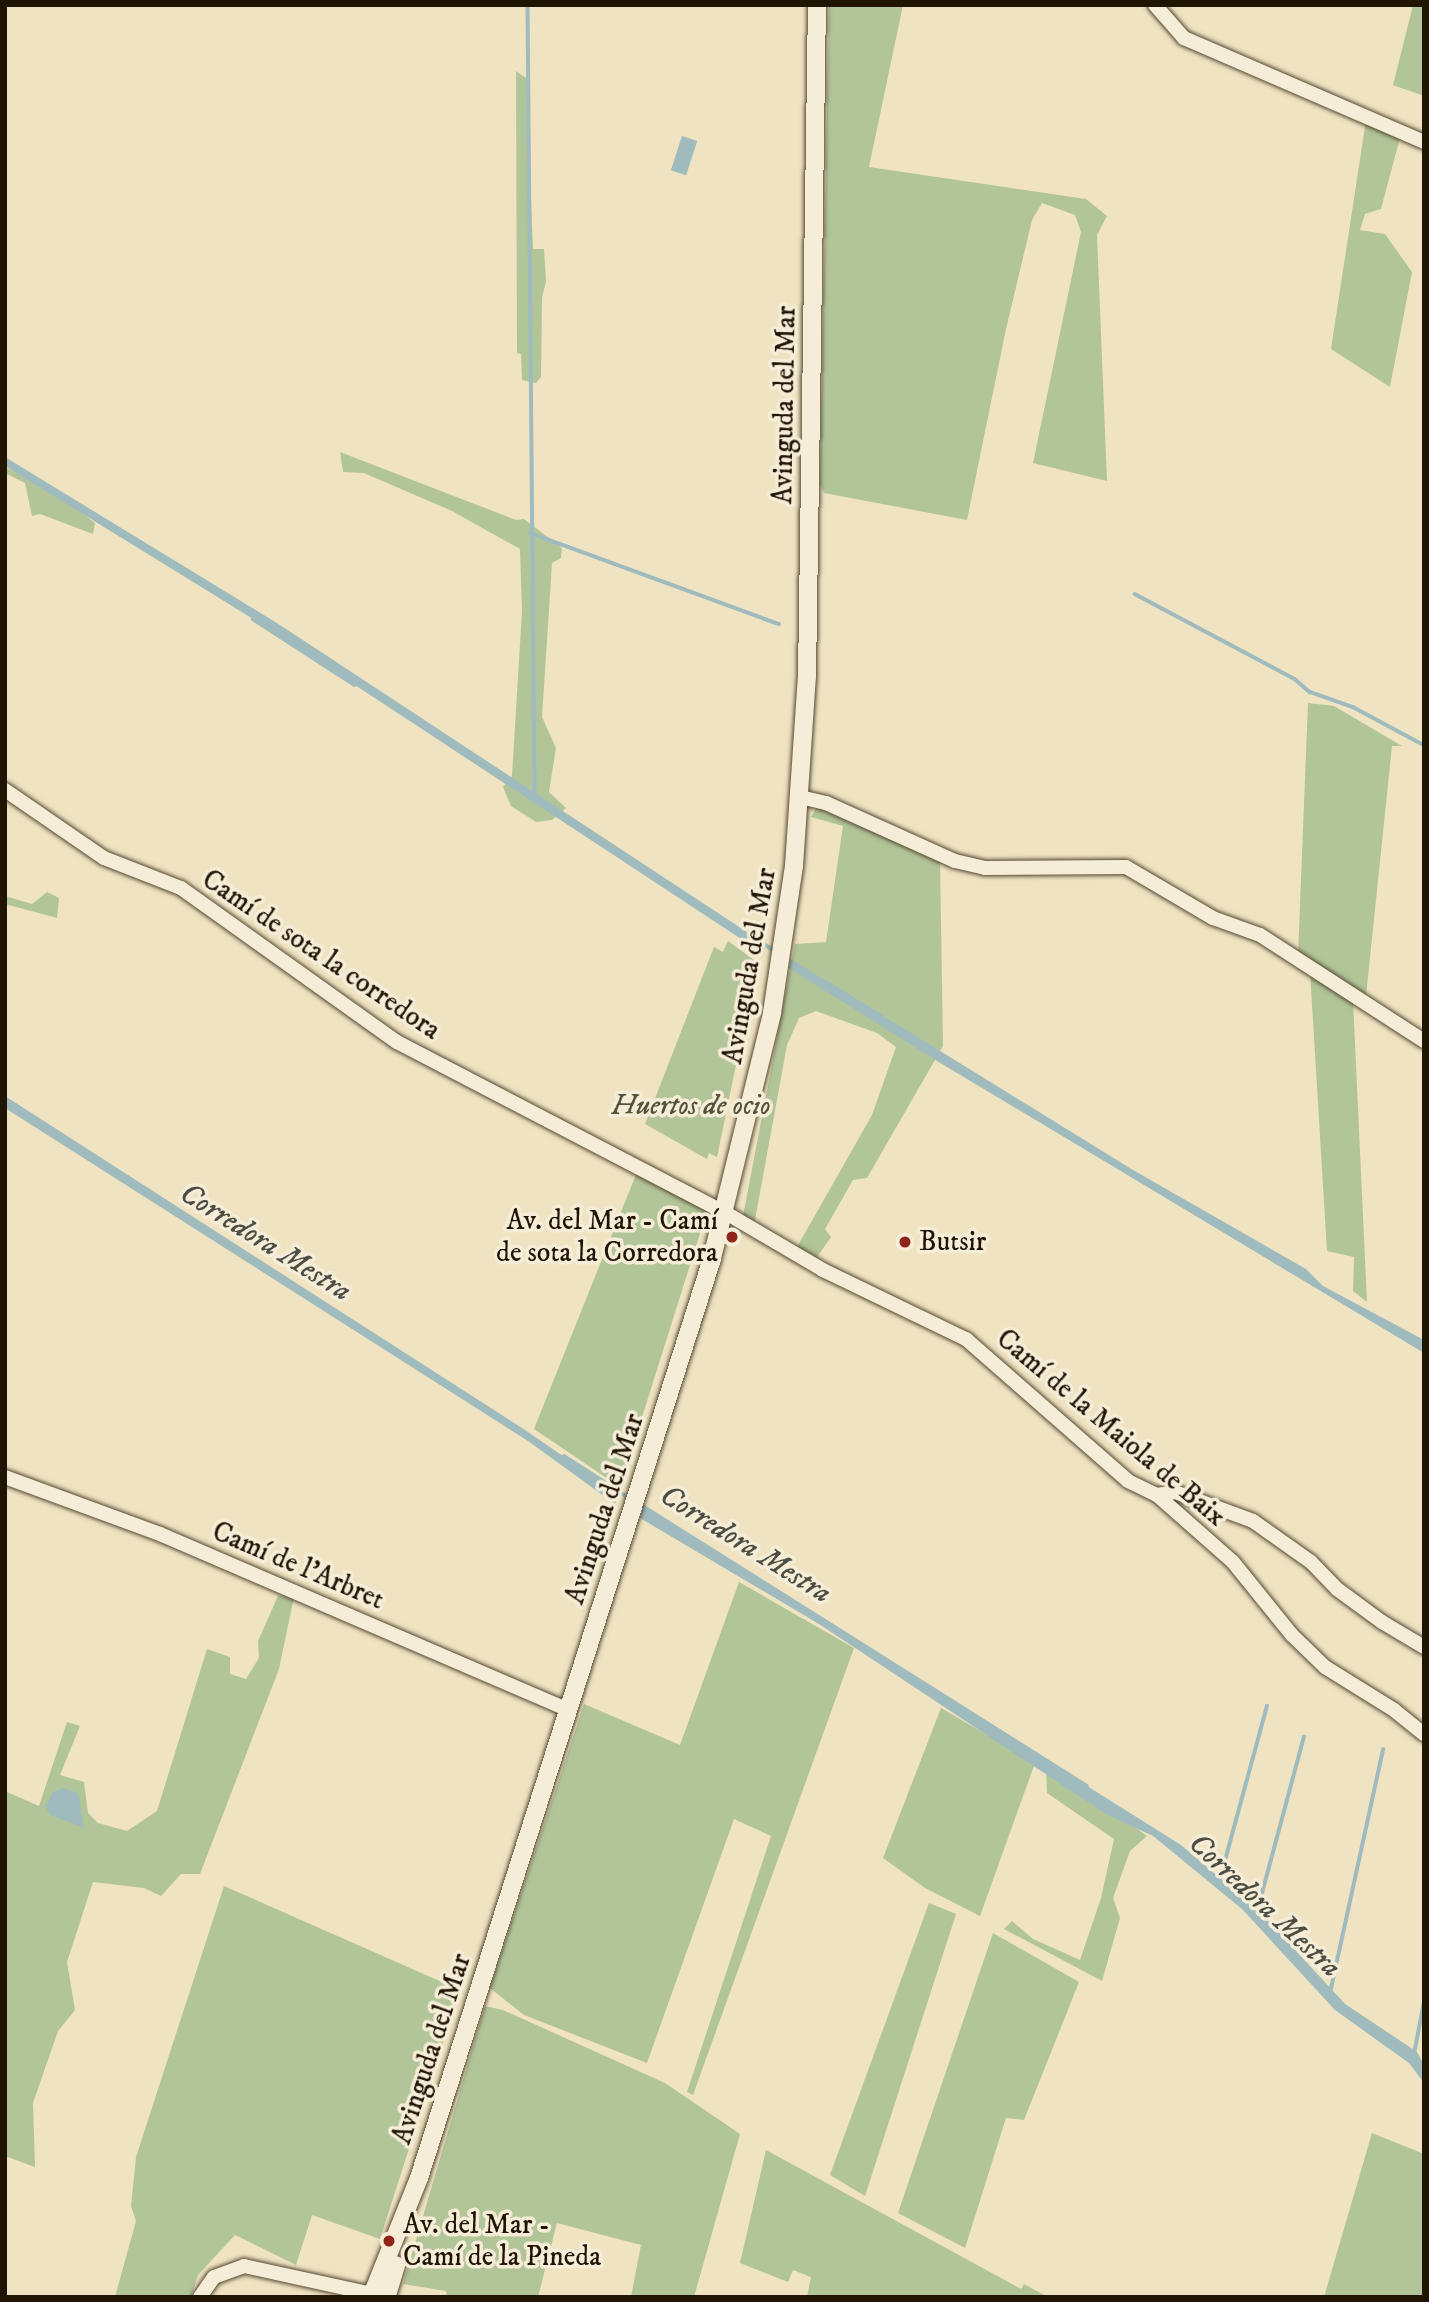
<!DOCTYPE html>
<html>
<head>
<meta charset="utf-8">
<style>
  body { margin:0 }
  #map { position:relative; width:1429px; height:2302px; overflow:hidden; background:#efe3c1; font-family:"IM FELL DW Pica",serif }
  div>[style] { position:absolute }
  .green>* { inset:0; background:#b2c598 }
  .water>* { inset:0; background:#9fbbbd; transform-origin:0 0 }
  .stream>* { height:3.5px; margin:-1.75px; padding:0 1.75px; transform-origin:1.75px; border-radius:1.75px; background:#9fbbbd }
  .roads { filter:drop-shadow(0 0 2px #544832) drop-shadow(0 0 2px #544832) }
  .minor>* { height:14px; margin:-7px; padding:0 7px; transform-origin:7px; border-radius:7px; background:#f5edd7 }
  .tertiary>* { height:18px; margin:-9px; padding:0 9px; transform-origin:9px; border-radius:9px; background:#f5edd7 }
  .dots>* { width:19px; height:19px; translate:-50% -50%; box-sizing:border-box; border:4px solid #f5edd7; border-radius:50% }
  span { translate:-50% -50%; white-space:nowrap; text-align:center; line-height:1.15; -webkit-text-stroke:7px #f5edd7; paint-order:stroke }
  .street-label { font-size:28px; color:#201403 }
  .park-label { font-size:28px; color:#535237; font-style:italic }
  .poi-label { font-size:28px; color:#201403 }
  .right { translate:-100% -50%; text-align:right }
  .left { translate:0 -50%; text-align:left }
  .water-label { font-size:30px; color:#4c4e44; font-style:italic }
  .frame { position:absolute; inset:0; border:7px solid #201403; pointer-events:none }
</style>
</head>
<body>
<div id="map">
  <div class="green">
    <i style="clip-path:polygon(829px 5px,903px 5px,869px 167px,1086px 199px,1107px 216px,1097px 235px,1107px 481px,1033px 463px,1081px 232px,1075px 215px,1042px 203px,1032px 220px,1006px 329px,967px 520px,824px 493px,820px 485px)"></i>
    <i style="clip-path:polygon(1413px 5px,1424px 5px,1424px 96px,1393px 85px)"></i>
    <i style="clip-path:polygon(516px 71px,526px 78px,533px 249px,544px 249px,546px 281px,542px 298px,541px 377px,536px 383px,522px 380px,521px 354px,517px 353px)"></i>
    <i style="clip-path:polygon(1366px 120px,1401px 134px,1381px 209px,1365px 214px,1360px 230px,1385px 234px,1412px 272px,1390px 387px,1331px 349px)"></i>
    <i style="clip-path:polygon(340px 452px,516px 520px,524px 519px,562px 548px,561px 558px,552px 563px,542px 717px,556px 748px,549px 792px,566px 808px,552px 820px,536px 822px,511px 806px,503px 787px,512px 776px,522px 611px,520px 549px,452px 511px,364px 473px,343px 472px)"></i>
    <i style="clip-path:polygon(7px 468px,60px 496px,95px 523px,93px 534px,40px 514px,32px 516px,25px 483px,5px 473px)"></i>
    <i style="clip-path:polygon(1308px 703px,1334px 706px,1402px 746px,1392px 746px,1366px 996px,1298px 955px)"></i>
    <i style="clip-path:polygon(818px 805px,940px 860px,943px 1046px,867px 1178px,853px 1180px,825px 1229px,831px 1237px,817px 1257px,797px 1247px,872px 1115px,896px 1047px,877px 1033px,816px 1011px,799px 1018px,787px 1045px,755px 1220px,747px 1219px,743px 1216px,795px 944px,826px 942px,843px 826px,811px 817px)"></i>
    <i style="clip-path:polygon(47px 892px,59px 898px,57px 918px,5px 904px,5px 896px,32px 904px)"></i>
    <i style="clip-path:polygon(728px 941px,754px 960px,735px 1003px,748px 1007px,717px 1157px,709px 1153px,707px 1159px,645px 1124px,714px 947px,723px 952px)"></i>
    <i style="clip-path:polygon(1310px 972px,1353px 1000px,1367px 1302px,1353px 1291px,1354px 1257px,1327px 1251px)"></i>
    <i style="clip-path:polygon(637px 1172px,708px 1208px,620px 1487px,534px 1429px)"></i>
    <i style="clip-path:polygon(739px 1582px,854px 1648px,693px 2095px,687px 2092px,771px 1836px,734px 1819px,647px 2063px,524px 2015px,490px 1988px,584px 1704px,680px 1745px)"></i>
    <i style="clip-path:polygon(278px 1596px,294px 1597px,279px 1669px,200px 1874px,181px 1874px,161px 1896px,144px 1888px,93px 1882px,67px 1962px,75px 2010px,58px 2031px,33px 2103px,35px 2167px,5px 2156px,5px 1791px,39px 1806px,67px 1722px,80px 1726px,60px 1775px,84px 1782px,88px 1813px,98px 1823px,127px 1831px,157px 1811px,207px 1649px,230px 1657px,230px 1674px,246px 1679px,259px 1658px,258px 1641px)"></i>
    <i style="clip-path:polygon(941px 1708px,1035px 1763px,980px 1916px,925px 1888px,883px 1858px)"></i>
    <i style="clip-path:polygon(1046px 1772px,1071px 1781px,1147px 1836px,1130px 1851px,1113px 1898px,1120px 1918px,1102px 1981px,1004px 1929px,1012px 1921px,1033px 1939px,1080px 1960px,1101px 1898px,1114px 1839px,1047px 1793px)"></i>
    <i style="clip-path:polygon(224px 1886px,460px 1990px,380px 2239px,312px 2215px,296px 2265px,235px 2235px,198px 2275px,191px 2297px,115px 2297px,136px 2221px,131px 2206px,136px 2157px)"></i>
    <i style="clip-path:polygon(929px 1903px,956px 1914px,865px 2196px,830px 2175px)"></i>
    <i style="clip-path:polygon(993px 1933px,1079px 1982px,1024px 2120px,1006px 2118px,965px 2248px,898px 2213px)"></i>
    <i style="clip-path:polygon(485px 2006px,503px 2010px,665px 2083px,740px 2134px,694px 2297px,631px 2297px,641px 2245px,557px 2223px,538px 2297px,447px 2297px,446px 2291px,403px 2284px)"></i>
    <i style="clip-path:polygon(1372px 2133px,1424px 2154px,1424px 2297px,1324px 2297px)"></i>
    <i style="clip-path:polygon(766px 2150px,1021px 2289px,1024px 2284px,1048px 2297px,807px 2297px,811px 2277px,793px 2270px,788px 2282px,740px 2263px)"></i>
  </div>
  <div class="water">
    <i style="left:682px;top:136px;width:16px;height:36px;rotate:18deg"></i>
    <i style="clip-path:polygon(5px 457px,280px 625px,765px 944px,764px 954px,276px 633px,5px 466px)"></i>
    <i style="clip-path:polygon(791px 959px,1133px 1170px,1306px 1269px,1323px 1286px,1424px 1340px,1424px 1353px,937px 1061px,789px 968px)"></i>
    <i style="clip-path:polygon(5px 1096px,525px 1430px,618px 1494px,615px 1504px,528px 1441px,5px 1108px)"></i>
    <i style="clip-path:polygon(643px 1507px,1181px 1845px,1261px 1913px,1345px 2004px,1417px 2052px,1424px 2065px,1424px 2083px,1409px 2063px,1335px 2010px,1242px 1909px,1153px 1836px,1106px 1814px,819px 1624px,640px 1518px)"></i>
    <i style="clip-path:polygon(63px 1788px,78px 1793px,84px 1828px,50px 1815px,45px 1806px,53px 1792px)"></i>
  </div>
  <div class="stream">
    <i style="left:528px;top:5px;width:789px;rotate:89.49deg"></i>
    <i style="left:530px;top:533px;width:265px;rotate:20.1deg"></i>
    <i style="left:1135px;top:594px;width:181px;rotate:28deg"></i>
    <i style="left:1295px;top:679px;width:20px;rotate:41deg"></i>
    <i style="left:1310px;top:692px;width:46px;rotate:19.2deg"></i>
    <i style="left:1353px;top:707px;width:81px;rotate:28.2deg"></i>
    <i style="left:253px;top:619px;width:121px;rotate:32.9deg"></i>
    <i style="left:761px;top:942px;width:17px;rotate:33deg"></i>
    <i style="left:824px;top:981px;width:68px;rotate:31.8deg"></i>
    <i style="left:564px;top:1456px;width:80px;rotate:32.7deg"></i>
    <i style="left:641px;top:1505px;width:527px;rotate:32.21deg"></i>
    <i style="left:1220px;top:1879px;width:179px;rotate:-74.8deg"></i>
    <i style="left:1257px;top:1912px;width:181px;rotate:-75deg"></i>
    <i style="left:1330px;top:1993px;width:249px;rotate:-77.7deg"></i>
    <i style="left:1414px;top:2054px;width:53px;rotate:-79.1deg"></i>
  </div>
  <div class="roads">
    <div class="minor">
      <i style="left:1155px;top:5px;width:44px;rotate:48.7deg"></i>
      <i style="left:1184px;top:38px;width:262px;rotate:23.4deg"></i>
      <i style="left:5px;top:790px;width:120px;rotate:34.5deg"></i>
      <i style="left:104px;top:858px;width:83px;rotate:21.3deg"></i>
      <i style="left:181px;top:888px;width:265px;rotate:35.5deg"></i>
      <i style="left:397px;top:1042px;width:371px;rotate:27.5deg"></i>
      <i style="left:726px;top:1213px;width:113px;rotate:30.4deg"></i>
      <i style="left:823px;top:1270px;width:159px;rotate:25.8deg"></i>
      <i style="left:966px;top:1339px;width:215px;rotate:41.2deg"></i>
      <i style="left:1128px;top:1481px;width:32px;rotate:26deg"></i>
      <i style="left:1157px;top:1495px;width:101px;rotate:41.4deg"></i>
      <i style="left:1233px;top:1562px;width:94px;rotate:51.1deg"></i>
      <i style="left:1292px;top:1635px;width:46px;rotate:44.1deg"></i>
      <i style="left:1325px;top:1667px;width:81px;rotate:31.9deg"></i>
      <i style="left:1394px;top:1710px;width:38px;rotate:39deg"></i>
      <i style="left:800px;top:797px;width:27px;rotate:13deg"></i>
      <i style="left:826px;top:803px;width:141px;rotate:24.2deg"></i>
      <i style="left:955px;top:861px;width:31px;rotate:13deg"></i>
      <i style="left:985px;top:868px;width:141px;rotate:-0.4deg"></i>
      <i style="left:1126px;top:867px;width:101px;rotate:30.4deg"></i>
      <i style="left:1213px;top:918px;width:50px;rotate:19.9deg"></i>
      <i style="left:1260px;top:935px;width:195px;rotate:32.9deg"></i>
      <i style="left:5px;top:1477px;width:165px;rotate:20.2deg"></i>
      <i style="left:160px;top:1534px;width:444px;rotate:23.3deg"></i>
      <i style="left:1157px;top:1495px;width:18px;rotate:-9deg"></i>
      <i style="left:1175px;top:1492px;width:83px;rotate:20.4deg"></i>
      <i style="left:1253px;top:1521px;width:71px;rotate:35.3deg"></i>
      <i style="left:1311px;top:1562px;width:37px;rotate:46deg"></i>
      <i style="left:1337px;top:1589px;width:56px;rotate:36.3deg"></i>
      <i style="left:1382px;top:1622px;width:49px;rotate:30.8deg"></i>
      <i style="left:200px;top:2297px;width:24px;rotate:-55deg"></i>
      <i style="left:214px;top:2277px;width:32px;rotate:-20deg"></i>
      <i style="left:244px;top:2266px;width:127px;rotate:12.3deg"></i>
    </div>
    <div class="tertiary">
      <i style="left:374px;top:2290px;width:121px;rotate:-68.1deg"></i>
      <i style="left:419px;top:2178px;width:961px;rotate:-72.32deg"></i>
      <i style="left:711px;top:1262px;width:256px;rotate:-76.2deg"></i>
      <i style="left:772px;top:1013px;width:149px;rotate:-81.5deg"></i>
      <i style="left:794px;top:866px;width:189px;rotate:-86.1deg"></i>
      <i style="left:807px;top:677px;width:672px;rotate:-89.15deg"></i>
      <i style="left:387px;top:2295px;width:31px;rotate:-73deg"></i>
    </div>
  </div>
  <div class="dots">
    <i style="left:732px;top:1237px;background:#8f2418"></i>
    <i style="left:905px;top:1242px;background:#8f2418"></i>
    <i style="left:389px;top:2241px;background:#8f2418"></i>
  </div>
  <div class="street-label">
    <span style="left:785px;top:405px;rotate:-89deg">Avinguda del Mar</span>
    <span style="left:321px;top:955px;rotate:34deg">Camí de sota la corredora</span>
    <span style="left:750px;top:966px;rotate:-80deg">Avinguda del Mar</span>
    <span style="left:1111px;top:1428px;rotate:40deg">Camí de la Maiola de Baix</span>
    <span style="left:605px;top:1509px;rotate:-72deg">Avinguda del Mar</span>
    <span style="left:298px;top:1566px;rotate:23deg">Camí de l'Arbret</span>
    <span style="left:432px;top:2049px;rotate:-72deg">Avinguda del Mar</span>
  </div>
  <div class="park-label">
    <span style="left:691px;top:1106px">Huertos de ocio</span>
  </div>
  <div class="poi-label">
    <span class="right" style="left:718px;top:1237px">Av. del Mar - Camí<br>de sota la Corredora</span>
    <span class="left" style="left:919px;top:1242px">Butsir</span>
    <span class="left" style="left:403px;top:2241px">Av. del Mar -<br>Camí de la Pineda</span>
  </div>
  <div class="water-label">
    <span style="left:265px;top:1243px;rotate:32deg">Corredora Mestra</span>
    <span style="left:745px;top:1545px;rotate:32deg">Corredora Mestra</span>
    <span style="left:1264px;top:1906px;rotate:43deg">Corredora Mestra</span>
  </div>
  <div class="frame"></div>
</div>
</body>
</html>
